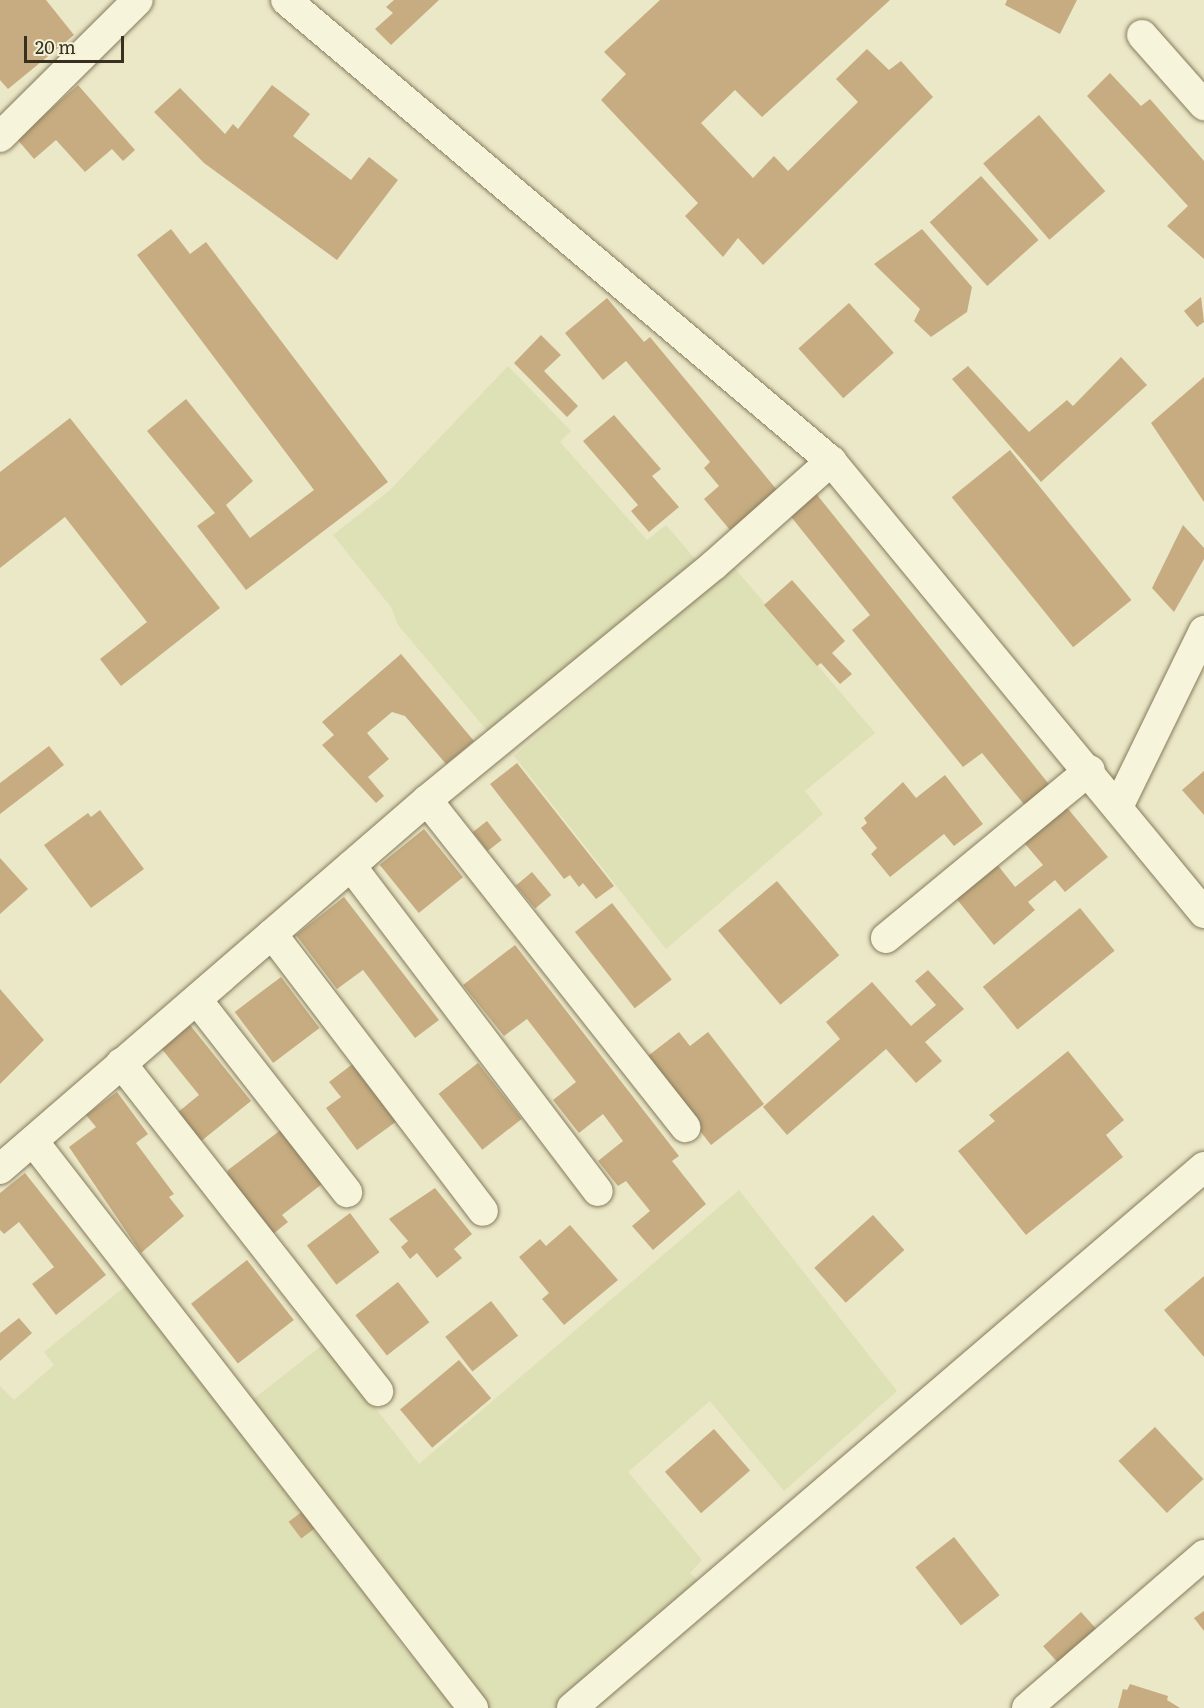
<!DOCTYPE html>
<html>
<head>
<meta charset="utf-8">
<style>
  body { margin:0 }
  #map { position:relative; width:1204px; height:1708px; overflow:hidden; background:#ebe8c7; font-family:Literata,serif }
  div>[style] { position:absolute }
  .farmland>* { inset:0; background:#dee0b5 }
  .building>* { inset:0; background:#c6ac80; transform-origin:0 0 }
  .roads { filter:drop-shadow(0 0 2px #867b5e) drop-shadow(0 0 2px #867b5e) }
  .street>* { height:30px; margin:-15px; padding:0 15px; transform-origin:15px; border-radius:15px; background:#f6f4da }
  span { translate:-50% -50%; white-space:nowrap; text-align:center; line-height:1.15; -webkit-text-stroke:4.5px #f3f1d6; paint-order:stroke }
  .scale { position:absolute; left:24px; top:36px; width:100px; height:27px; box-sizing:border-box; border:3px solid #373020; border-top:0; padding-left:8px; font-size:18px; line-height:21px; white-space:nowrap; color:#373020; -webkit-text-stroke:4px #f3f1d6; paint-order:stroke }
</style>
</head>
<body>
<div id="map">
  <div class="farmland">
    <i style="clip-path:polygon(508px 366px,571px 431px,560px 442px,647px 540px,666px 525px,696px 560px,490px 734px,398px 625px,391px 607px,333px 535px,390px 490px)"></i>
    <i style="clip-path:polygon(732px 565px,875px 733px,805px 791px,823px 814px,666px 949px,514px 756px)"></i>
    <i style="clip-path:polygon(739px 1190px,897px 1391px,784px 1491px,710px 1401px,628px 1472px,702px 1560px,690px 1573px,702px 1585px,553px 1708px,484px 1708px,247px 1404px,325px 1343px,419px 1464px)"></i>
    <i style="clip-path:polygon(127px 1285px,356px 1576px,404px 1649px,460px 1708px,0 1708px,0 1386px,14px 1400px,54px 1365px,44px 1352px)"></i>
  </div>
  <div class="building">
    <i style="clip-path:polygon(0 0,46px 0,74px 35px,8px 89px,0 80px)"></i>
    <i style="clip-path:polygon(394px 0,439px 0,391px 45px,375px 29px,393px 13px,386px 7px)"></i>
    <i style="clip-path:polygon(660px 0,890px 0,762px 117px,735px 90px,701px 123px,753px 178px,774px 156px,788px 171px,858px 102px,836px 79px,867px 49px,889px 70px,901px 61px,933px 97px,763px 265px,738px 238px,723px 257px,685px 216px,698px 203px,601px 100px,626px 74px,604px 52px)"></i>
    <i style="clip-path:polygon(1007px 0,1077px 0,1060px 34px,1005px 5px)"></i>
    <i style="clip-path:polygon(1110px 73px,1141px 106px,1150px 99px,1204px 161px,1204px 259px,1167px 226px,1188px 206px,1087px 96px)"></i>
    <i style="clip-path:polygon(78px 85px,135px 150px,123px 161px,112px 149px,85px 172px,56px 140px,34px 159px,17px 139px)"></i>
    <i style="clip-path:polygon(272px 85px,310px 114px,293px 136px,351px 180px,369px 157px,398px 180px,337px 260px,204px 163px,154px 112px,180px 88px,225px 134px,233px 124px,238px 129px)"></i>
    <i style="left:1039px;top:115px;width:101px;height:74px;rotate:49deg"></i>
    <i style="left:981px;top:176px;width:86px;height:69px;rotate:48deg"></i>
    <i style="clip-path:polygon(171px 229px,190px 254px,206px 242px,388px 482px,246px 590px,197px 526px,215px 513px,147px 431px,186px 399px,253px 481px,226px 505px,250px 538px,314px 490px,137px 255px)"></i>
    <i style="clip-path:polygon(922px 229px,972px 287px,967px 312px,931px 337px,914px 321px,920px 309px,874px 264px)"></i>
    <i style="clip-path:polygon(1201px 297px,1204px 322px,1197px 327px,1184px 311px)"></i>
    <i style="clip-path:polygon(607px 298px,644px 342px,650px 337px,777px 490px,730px 530px,704px 499px,719px 486px,704px 468px,710px 462px,626px 361px,603px 380px,565px 333px)"></i>
    <i style="left:849px;top:303px;width:67px;height:68px;rotate:48deg"></i>
    <i style="clip-path:polygon(541px 335px,561px 355px,544px 371px,578px 406px,567px 417px,514px 363px)"></i>
    <i style="clip-path:polygon(1121px 357px,1147px 385px,1041px 482px,952px 379px,968px 366px,1029px 432px,1067px 400px,1073px 406px)"></i>
    <i style="clip-path:polygon(1204px 377px,1204px 502px,1151px 423px)"></i>
    <i style="clip-path:polygon(614px 415px,661px 469px,652px 476px,679px 507px,649px 532px,631px 511px,638px 505px,583px 441px)"></i>
    <i style="clip-path:polygon(70px 418px,220px 608px,121px 686px,100px 659px,147px 622px,65px 517px,0 568px,0 472px)"></i>
    <i style="left:1010px;top:450px;width:193px;height:75px;rotate:51deg"></i>
    <i style="clip-path:polygon(814px 491px,1052px 788px,1027px 808px,982px 753px,963px 767px,852px 630px,870px 615px,788px 513px)"></i>
    <i style="clip-path:polygon(1183px 525px,1204px 548px,1204px 559px,1174px 612px,1152px 588px)"></i>
    <i style="clip-path:polygon(792px 580px,845px 641px,832px 653px,852px 674px,840px 684px,821px 663px,817px 666px,764px 605px)"></i>
    <i style="clip-path:polygon(401px 654px,474px 741px,446px 764px,405px 716px,392px 712px,367px 733px,389px 759px,368px 777px,384px 796px,376px 803px,322px 745px,334px 735px,322px 722px)"></i>
    <i style="clip-path:polygon(49px 746px,64px 765px,0 814px,0 783px)"></i>
    <i style="clip-path:polygon(517px 763px,614px 886px,596px 899px,583px 883px,579px 887px,570px 875px,564px 879px,490px 784px)"></i>
    <i style="clip-path:polygon(1204px 771px,1204px 815px,1182px 790px)"></i>
    <i style="clip-path:polygon(945px 775px,983px 824px,954px 846px,944px 834px,890px 877px,871px 854px,877px 848px,861px 828px,867px 823px,864px 818px,903px 782px,916px 798px)"></i>
    <i style="clip-path:polygon(1064px 804px,1108px 857px,1065px 892px,1055px 880px,1028px 902px,1035px 910px,994px 945px,955px 897px,996px 863px,1015px 887px,1043px 865px,1021px 839px)"></i>
    <i style="clip-path:polygon(100px 810px,144px 869px,91px 908px,44px 845px,88px 813px,91px 817px)"></i>
    <i style="left:487px;top:821px;width:24px;height:18px;rotate:52deg"></i>
    <i style="left:424px;top:829px;width:62px;height:57px;rotate:51deg"></i>
    <i style="clip-path:polygon(0 858px,28px 889px,0 914px)"></i>
    <i style="left:532px;top:872px;width:30px;height:21px;rotate:50deg"></i>
    <i style="left:777px;top:881px;width:97px;height:77px;rotate:50deg"></i>
    <i style="clip-path:polygon(344px 897px,439px 1020px,415px 1038px,363px 970px,337px 989px,296px 935px)"></i>
    <i style="left:612px;top:903px;width:97px;height:47px;rotate:52deg"></i>
    <i style="left:1080px;top:908px;width:55px;height:125px;rotate:51deg"></i>
    <i style="clip-path:polygon(515px 945px,679px 1156px,672px 1161px,706px 1204px,653px 1250px,632px 1226px,650px 1211px,626px 1181px,618px 1186px,598px 1161px,623px 1141px,603px 1114px,579px 1133px,553px 1100px,576px 1082px,527px 1019px,504px 1036px,463px 985px)"></i>
    <i style="clip-path:polygon(928px 970px,964px 1009px,925px 1042px,942px 1061px,916px 1083px,886px 1049px,787px 1135px,763px 1107px,840px 1039px,826px 1022px,872px 982px,911px 1026px,936px 1005px,915px 981px)"></i>
    <i style="left:281px;top:977px;width:64px;height:58px;rotate:53deg"></i>
    <i style="clip-path:polygon(0 989px,44px 1040px,0 1084px)"></i>
    <i style="clip-path:polygon(190px 1025px,251px 1101px,200px 1142px,177px 1113px,199px 1095px,161px 1048px)"></i>
    <i style="clip-path:polygon(679px 1032px,690px 1046px,708px 1032px,764px 1104px,711px 1145px,644px 1059px)"></i>
    <i style="clip-path:polygon(1068px 1051px,1124px 1120px,1106px 1135px,1123px 1157px,1026px 1235px,958px 1151px,995px 1121px,989px 1115px)"></i>
    <i style="clip-path:polygon(354px 1063px,397px 1121px,357px 1150px,326px 1108px,341px 1097px,329px 1082px)"></i>
    <i style="left:478px;top:1063px;width:71px;height:50px;rotate:52deg"></i>
    <i style="clip-path:polygon(117px 1092px,148px 1134px,136px 1143px,174px 1194px,169px 1197px,184px 1216px,141px 1253px,69px 1147px,96px 1127px,86px 1115px)"></i>
    <i style="clip-path:polygon(282px 1129px,322px 1184px,282px 1215px,288px 1222px,268px 1238px,225px 1182px,228px 1170px)"></i>
    <i style="clip-path:polygon(25px 1173px,106px 1275px,56px 1315px,32px 1284px,54px 1267px,19px 1222px,4px 1234px,0 1230px,0 1193px)"></i>
    <i style="clip-path:polygon(435px 1188px,472px 1234px,454px 1249px,462px 1258px,437px 1278px,417px 1253px,410px 1259px,401px 1247px,408px 1241px,389px 1219px)"></i>
    <i style="left:350px;top:1213px;width:49px;height:54px;rotate:53deg"></i>
    <i style="left:873px;top:1215px;width:47px;height:79px;rotate:48deg"></i>
    <i style="clip-path:polygon(570px 1225px,618px 1280px,564px 1325px,542px 1299px,549px 1293px,519px 1257px,540px 1239px,546px 1246px)"></i>
    <i style="left:247px;top:1260px;width:76px;height:71px;rotate:52deg"></i>
    <i style="clip-path:polygon(1204px 1276px,1204px 1357px,1164px 1310px)"></i>
    <i style="left:398px;top:1282px;width:51px;height:54px;rotate:52deg"></i>
    <i style="left:491px;top:1301px;width:44px;height:58px;rotate:52deg"></i>
    <i style="clip-path:polygon(19px 1318px,32px 1333px,0 1361px,0 1333px)"></i>
    <i style="left:459px;top:1360px;width:50px;height:77px;rotate:50deg"></i>
    <i style="left:1155px;top:1427px;width:71px;height:50px;rotate:47deg"></i>
    <i style="left:714px;top:1429px;width:55px;height:65px;rotate:49deg"></i>
    <i style="left:303px;top:1511px;width:21px;height:18px;rotate:53deg"></i>
    <i style="left:954px;top:1537px;width:74px;height:49px;rotate:52deg"></i>
    <i style="clip-path:polygon(1204px 1611px,1204px 1631px,1194px 1618px)"></i>
    <i style="left:1081px;top:1612px;width:28px;height:51px;rotate:48deg"></i>
    <i style="clip-path:polygon(1130px 1684px,1168px 1696px,1167px 1700px,1180px 1708px,1118px 1708px,1123px 1689px,1127px 1690px)"></i>
  </div>
  <div class="roads">
    <div class="street">
      <i style="left:286px;top:0;width:714px;rotate:40.23deg"></i>
      <i style="left:831px;top:461px;width:586px;rotate:50.47deg"></i>
      <i style="left:1142px;top:35px;width:94px;rotate:48.5deg"></i>
      <i style="left:0;top:137px;width:194px;rotate:-44.8deg"></i>
      <i style="left:427px;top:800px;width:417px;rotate:51.7deg"></i>
      <i style="left:1118px;top:807px;width:196px;rotate:-64deg"></i>
      <i style="left:351px;top:866px;width:408px;rotate:52.8deg"></i>
      <i style="left:272px;top:934px;width:348px;rotate:52.7deg"></i>
      <i style="left:886px;top:938px;width:264px;rotate:-39.5deg"></i>
      <i style="left:197px;top:1000px;width:244px;rotate:52deg"></i>
      <i style="left:121px;top:1063px;width:417px;rotate:51.9deg"></i>
      <i style="left:33px;top:1141px;width:718px;rotate:52.19deg"></i>
      <i style="left:0;top:1169px;width:564px;rotate:-40.83deg"></i>
      <i style="left:427px;top:800px;width:371px;rotate:-39.3deg"></i>
      <i style="left:714px;top:565px;width:157px;rotate:-41.6deg"></i>
      <i style="left:572px;top:1708px;width:832px;rotate:-40.56deg"></i>
      <i style="left:1027px;top:1708px;width:234px;rotate:-40.8deg"></i>
    </div>
  </div>
  <div class="scale">20 m</div>
</div>
</body>
</html>
